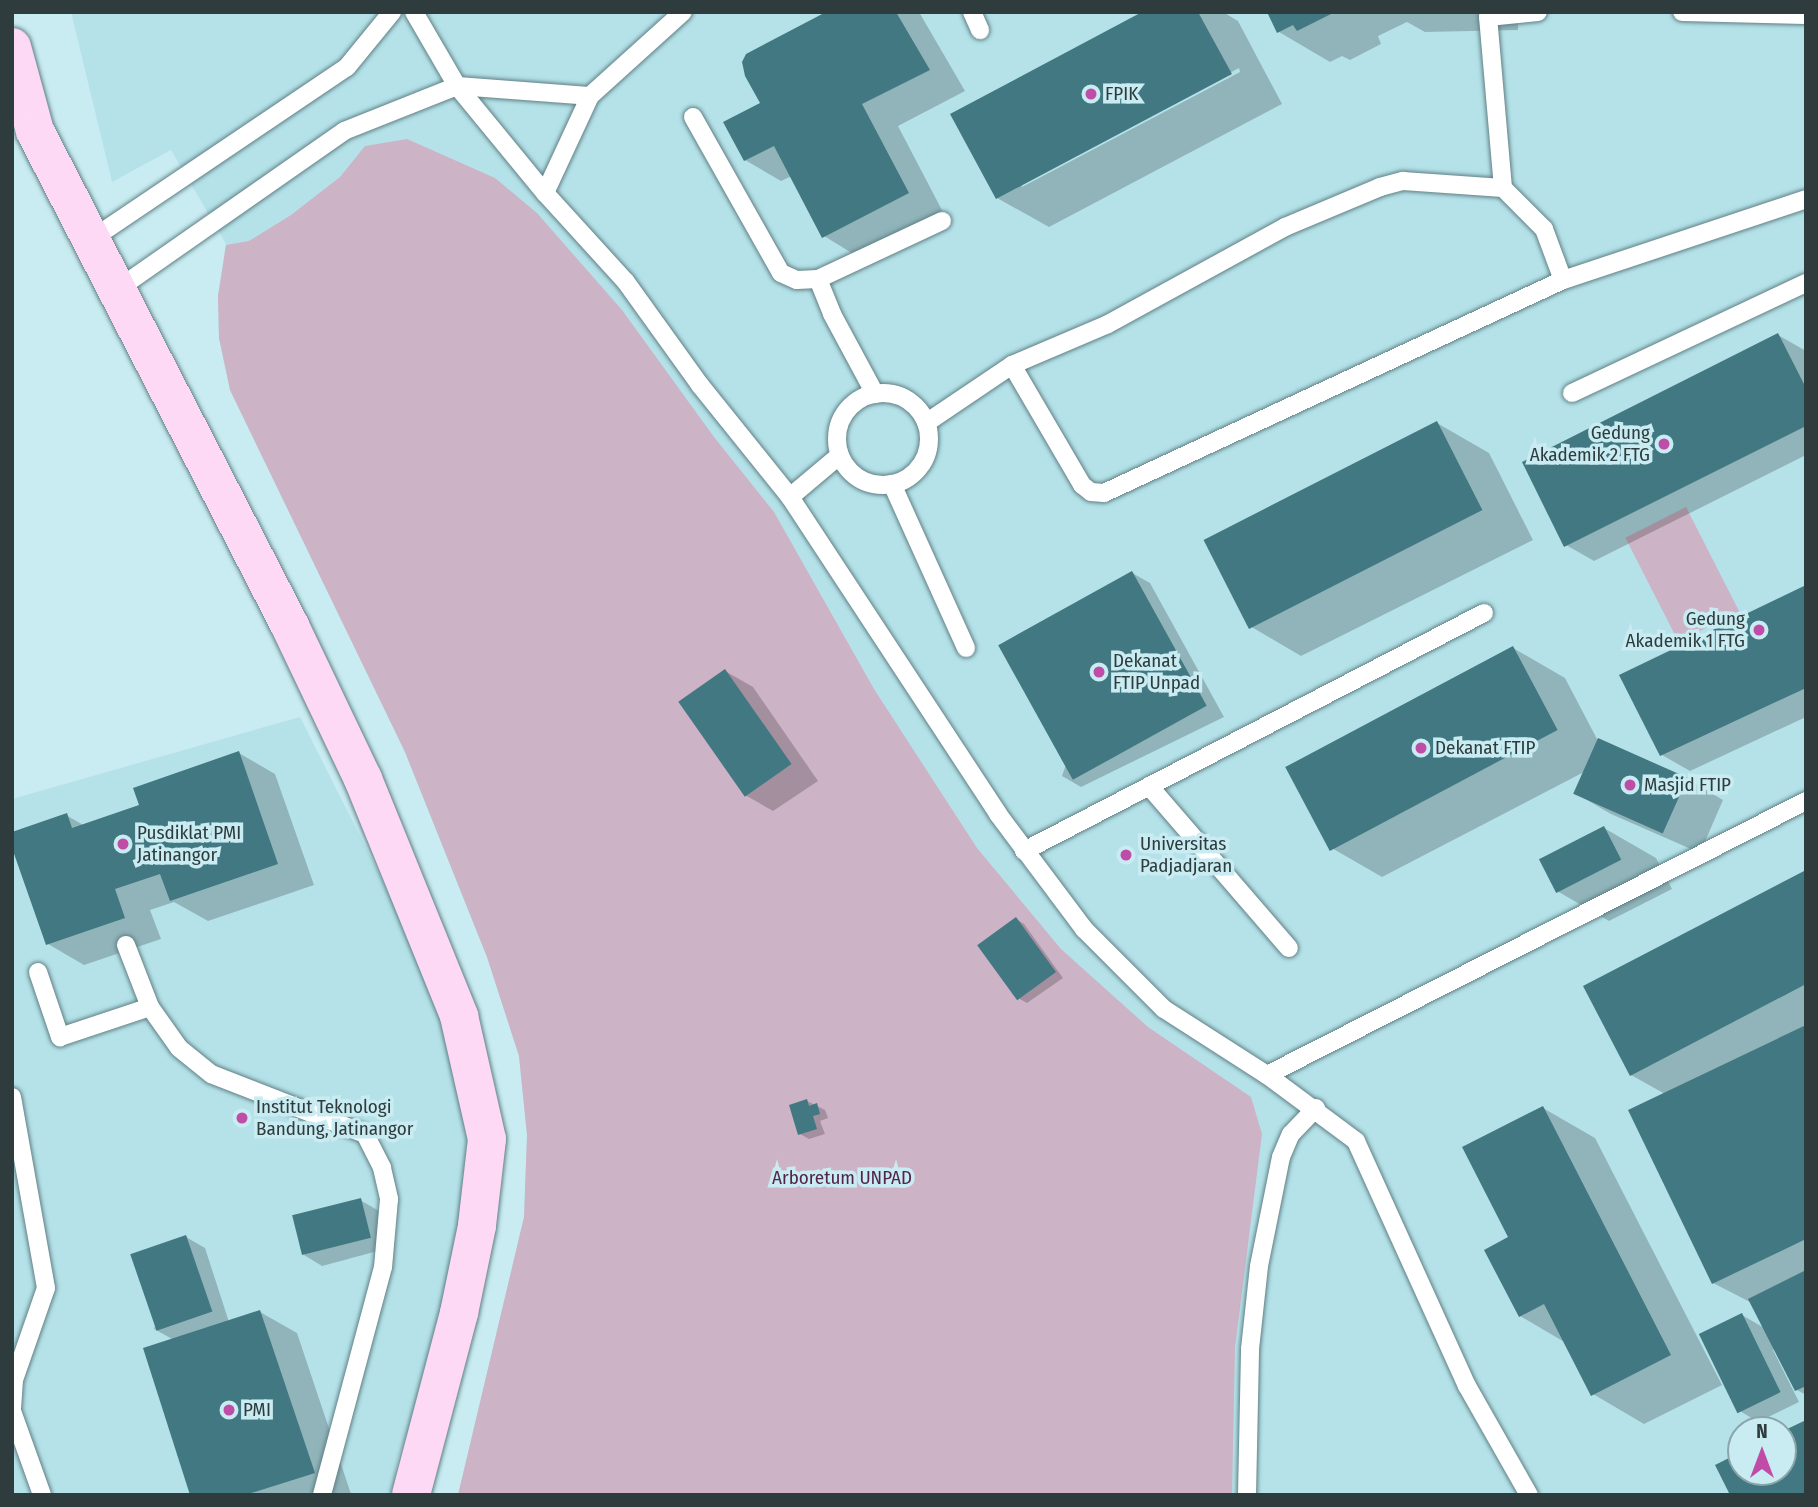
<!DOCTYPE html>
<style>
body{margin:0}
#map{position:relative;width:1818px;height:1507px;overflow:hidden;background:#c9ecf2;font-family:"Fira Sans Condensed",sans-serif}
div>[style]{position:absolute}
.built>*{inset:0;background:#b5e2e9}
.green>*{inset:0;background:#cdb3c6;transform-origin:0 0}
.shadow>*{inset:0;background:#0003}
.building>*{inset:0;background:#417881;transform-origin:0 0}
.roads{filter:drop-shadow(0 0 2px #608085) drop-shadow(0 0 2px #608085)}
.service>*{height:18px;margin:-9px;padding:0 9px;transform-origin:9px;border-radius:9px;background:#fff}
.service>.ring{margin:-9px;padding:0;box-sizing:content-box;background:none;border:18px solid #fff;border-radius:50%}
.secondary>*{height:38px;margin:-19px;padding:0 19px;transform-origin:19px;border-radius:19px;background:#fdd9f5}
.dots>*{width:19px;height:19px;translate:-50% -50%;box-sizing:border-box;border:4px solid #c9ecf2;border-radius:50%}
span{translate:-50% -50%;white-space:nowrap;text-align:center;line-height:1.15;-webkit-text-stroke:7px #c9ecf2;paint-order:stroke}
.poi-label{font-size:19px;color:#2e3c3e}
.left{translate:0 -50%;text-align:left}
.right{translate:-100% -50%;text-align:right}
.park-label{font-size:19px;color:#532349}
.frame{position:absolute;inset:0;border:14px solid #2e3c3e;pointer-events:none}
.north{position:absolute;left:1727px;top:1416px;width:70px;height:70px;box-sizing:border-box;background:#c9ecf2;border:2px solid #8ba6aa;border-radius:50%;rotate:0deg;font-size:19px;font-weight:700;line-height:28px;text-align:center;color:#2e3c3e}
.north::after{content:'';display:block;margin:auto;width:24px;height:32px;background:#bf4ca7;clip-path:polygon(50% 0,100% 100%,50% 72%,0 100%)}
</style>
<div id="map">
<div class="built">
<div style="clip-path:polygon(evenodd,71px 12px,1806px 12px,1806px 1495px,458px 1495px,524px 1217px,527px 1135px,519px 1056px,487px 957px,405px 752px,230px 390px,219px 338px,218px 296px,226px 244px,171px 150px,112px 182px,71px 12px,1741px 1430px,1783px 1430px,1783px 1472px,1741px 1472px,1741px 1430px)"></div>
<div style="clip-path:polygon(300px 717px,401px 917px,439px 1010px,481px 1148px,434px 1361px,397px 1461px,392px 1495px,12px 1495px,12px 799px)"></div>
</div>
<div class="green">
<div style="clip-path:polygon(407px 139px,495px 178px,537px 213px,622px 310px,714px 437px,774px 512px,874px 689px,977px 848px,1061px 949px,1148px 1027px,1251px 1097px,1262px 1134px,1235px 1347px,1232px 1495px,458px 1495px,524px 1217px,527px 1135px,519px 1056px,487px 957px,405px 752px,230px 390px,219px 338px,218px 296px,226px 245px,249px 241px,291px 215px,340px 177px,365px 146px)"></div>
<div style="left:1686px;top:507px;width:117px;height:68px;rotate:63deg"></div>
</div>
<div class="shadow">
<div style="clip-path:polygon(831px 12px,919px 12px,965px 91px,898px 126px,944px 214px,860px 258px,824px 236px,792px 176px,781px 181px,745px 160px,762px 104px)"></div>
<div style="clip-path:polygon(evenodd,1146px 12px,1223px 12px,1238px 21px,1282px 104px,1049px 227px,997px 198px,1146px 12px,1239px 68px,1240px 72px,1022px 187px,1022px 183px,1239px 68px)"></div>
<div style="clip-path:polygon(1269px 12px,1518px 12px,1518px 30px,1425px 32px,1407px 22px,1378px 36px,1381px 44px,1350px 60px,1342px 56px,1330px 62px,1279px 32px)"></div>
<div style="clip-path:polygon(1778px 335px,1806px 351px,1806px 455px,1594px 561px,1566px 545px)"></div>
<div style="clip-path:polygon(1437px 423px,1489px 453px,1533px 540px,1301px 656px,1250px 626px)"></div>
<div style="clip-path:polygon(1132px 573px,1150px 583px,1224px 717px,1081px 787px,1062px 776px)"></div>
<div style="clip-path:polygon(1806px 586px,1806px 717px,1690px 771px,1662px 755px)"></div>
<div style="clip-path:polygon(1513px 648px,1565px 678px,1597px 739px,1687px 779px,1723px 800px,1700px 853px,1611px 814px,1575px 793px,1584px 772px,1382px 877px,1330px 847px)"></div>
<div style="clip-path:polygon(725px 671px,753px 687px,818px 781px,773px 811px,745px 795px)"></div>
<div style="clip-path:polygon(239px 753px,275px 774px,314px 885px,208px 921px,174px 902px,150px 910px,161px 939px,84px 965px,48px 944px,66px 815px,85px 826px,141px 806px)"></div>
<div style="clip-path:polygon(1604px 828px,1656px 858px,1672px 889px,1609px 921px,1557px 891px)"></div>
<div style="clip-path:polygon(1806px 872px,1806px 1395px,1797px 1390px,1776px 1348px,1773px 1350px,1799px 1402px,1758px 1422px,1740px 1411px,1742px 1315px,1766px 1329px,1752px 1303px,1713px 1283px,1665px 1094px,1631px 1075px)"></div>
<div style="clip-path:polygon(1016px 919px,1024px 924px,1063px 978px,1027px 1003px,1018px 998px)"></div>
<div style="clip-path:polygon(807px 1101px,825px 1110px,828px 1118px,820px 1121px,825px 1134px,809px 1139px,800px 1134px)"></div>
<div style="clip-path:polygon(1543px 1108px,1595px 1138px,1722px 1385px,1644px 1424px,1593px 1394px,1566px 1343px,1520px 1316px)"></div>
<div style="clip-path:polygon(360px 1200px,379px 1211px,389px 1248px,322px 1266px,304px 1255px)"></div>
<div style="clip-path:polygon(186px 1237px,205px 1248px,229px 1322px,260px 1312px,297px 1333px,351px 1494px,192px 1495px,174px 1340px,154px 1329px)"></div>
</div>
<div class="building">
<div style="clip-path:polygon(826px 12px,896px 12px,930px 70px,862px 104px,909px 193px,822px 238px,774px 146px,744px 161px,723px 122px,760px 103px,745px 76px,742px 62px,746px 54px)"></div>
<div style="clip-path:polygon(1142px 12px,1198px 12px,1232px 74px,996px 199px,950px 114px)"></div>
<div style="clip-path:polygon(1267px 12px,1330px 12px,1331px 14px,1297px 31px,1293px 25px,1277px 33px)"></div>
<div style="clip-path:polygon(1778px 333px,1806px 388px,1806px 426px,1564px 547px,1522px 462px)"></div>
<div style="left:1437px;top:421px;width:100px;height:262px;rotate:63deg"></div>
<div style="left:1132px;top:571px;width:154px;height:153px;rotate:61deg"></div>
<div style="clip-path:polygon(1806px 585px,1806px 688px,1660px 756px,1619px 675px)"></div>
<div style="left:1513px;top:646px;width:95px;height:258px;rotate:62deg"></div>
<div style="left:725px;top:669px;width:116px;height:57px;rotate:55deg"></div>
<div style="left:1598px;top:738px;width:98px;height:61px;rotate:24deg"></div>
<div style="clip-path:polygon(239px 751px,278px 864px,170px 901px,160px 874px,115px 889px,125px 918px,46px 945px,12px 848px,12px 832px,67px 813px,72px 828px,139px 805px,133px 788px)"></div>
<div style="left:1604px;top:826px;width:38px;height:73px;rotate:63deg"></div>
<div style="clip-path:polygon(1806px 870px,1806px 984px,1630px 1076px,1583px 986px)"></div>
<div style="left:1016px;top:917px;width:68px;height:48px;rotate:54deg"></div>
<div style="clip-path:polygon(1806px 1025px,1806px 1239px,1712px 1284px,1628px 1110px)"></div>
<div style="clip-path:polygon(807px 1099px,809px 1106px,817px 1103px,820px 1114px,813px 1116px,817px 1129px,798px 1135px,789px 1105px)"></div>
<div style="clip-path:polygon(1543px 1106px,1671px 1355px,1591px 1396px,1544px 1304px,1519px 1317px,1484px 1250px,1508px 1237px,1462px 1147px)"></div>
<div style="left:361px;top:1198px;width:41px;height:71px;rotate:76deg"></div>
<div style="left:186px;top:1235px;width:81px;height:59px;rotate:71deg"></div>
<div style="clip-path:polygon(1806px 1270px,1806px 1386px,1795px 1391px,1748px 1299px)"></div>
<div style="clip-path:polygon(260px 1310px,315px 1473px,245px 1495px,190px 1495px,143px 1348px)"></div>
<div style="left:1742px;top:1313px;width:88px;height:48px;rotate:64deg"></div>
<div style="clip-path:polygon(1806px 1420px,1806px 1495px,1730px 1495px,1715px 1465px,1741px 1452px,1741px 1472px,1783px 1472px,1783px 1431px)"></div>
</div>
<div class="roads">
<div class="service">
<div style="left:414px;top:12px;width:86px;rotate:59.8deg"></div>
<div style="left:457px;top:86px;width:139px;rotate:50.6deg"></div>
<div style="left:545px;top:193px;width:120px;rotate:47.7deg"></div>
<div style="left:626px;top:282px;width:127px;rotate:54.3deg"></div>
<div style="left:700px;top:385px;width:144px;rotate:51.2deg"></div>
<div style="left:790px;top:497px;width:379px;rotate:56.7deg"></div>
<div style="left:998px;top:814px;width:144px;rotate:53.2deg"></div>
<div style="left:1084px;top:929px;width:113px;rotate:45deg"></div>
<div style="left:1164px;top:1009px;width:122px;rotate:32.7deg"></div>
<div style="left:972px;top:12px;width:20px;rotate:66deg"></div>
<div style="left:1682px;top:12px;width:124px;rotate:1.4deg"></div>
<div style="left:693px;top:117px;width:179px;rotate:60.6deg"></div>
<div style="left:781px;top:273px;width:17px;rotate:24deg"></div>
<div style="left:797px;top:280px;width:21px;rotate:-3deg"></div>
<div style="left:818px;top:279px;width:38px;rotate:68deg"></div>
<div style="left:832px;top:314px;width:91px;rotate:61.7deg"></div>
<div style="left:1503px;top:188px;width:172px;rotate:-95deg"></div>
<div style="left:1488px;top:17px;width:50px;rotate:-5.7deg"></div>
<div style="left:545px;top:193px;width:107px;rotate:-65.1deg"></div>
<div style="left:590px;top:96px;width:125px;rotate:-42.1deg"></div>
<div style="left:89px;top:241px;width:311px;rotate:-34deg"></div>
<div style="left:347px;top:67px;width:71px;rotate:-50.7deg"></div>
<div style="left:818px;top:279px;width:137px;rotate:-25.1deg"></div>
<div style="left:115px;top:291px;width:279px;rotate:-34.9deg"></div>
<div style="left:344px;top:131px;width:122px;rotate:-21.7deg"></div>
<div style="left:457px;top:86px;width:133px;rotate:4.3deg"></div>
<div style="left:1012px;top:365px;width:104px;rotate:-23.1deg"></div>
<div style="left:1108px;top:324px;width:202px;rotate:-28.7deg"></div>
<div style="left:1285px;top:227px;width:103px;rotate:-22.8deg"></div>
<div style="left:1380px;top:187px;width:24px;rotate:-15deg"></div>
<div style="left:1403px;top:181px;width:100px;rotate:4deg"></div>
<div style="left:1503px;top:188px;width:58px;rotate:45deg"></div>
<div style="left:1544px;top:229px;width:54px;rotate:69.6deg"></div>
<div style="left:1572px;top:393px;width:259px;rotate:-25.2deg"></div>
<div class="ring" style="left:837px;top:393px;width:74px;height:74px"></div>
<div style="left:926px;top:423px;width:104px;rotate:-34deg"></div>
<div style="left:1012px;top:365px;width:139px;rotate:59.7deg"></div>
<div style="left:1082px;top:485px;width:11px;rotate:38deg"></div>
<div style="left:1091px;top:492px;width:13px;rotate:4deg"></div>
<div style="left:1104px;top:493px;width:506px;rotate:-24.89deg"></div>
<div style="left:1563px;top:280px;width:256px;rotate:-18.4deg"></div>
<div style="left:892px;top:484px;width:180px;rotate:65.7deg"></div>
<div style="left:790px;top:497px;width:65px;rotate:-40deg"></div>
<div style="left:1149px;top:786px;width:214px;rotate:49.2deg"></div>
<div style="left:1024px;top:851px;width:518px;rotate:-27.36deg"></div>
<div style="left:126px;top:945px;width:66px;rotate:68.8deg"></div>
<div style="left:150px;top:1007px;width:50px;rotate:54.7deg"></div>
<div style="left:179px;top:1048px;width:41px;rotate:39.1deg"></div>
<div style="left:211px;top:1074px;width:165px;rotate:21.3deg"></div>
<div style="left:365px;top:1134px;width:38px;rotate:63deg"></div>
<div style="left:382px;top:1168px;width:32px;rotate:77deg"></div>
<div style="left:389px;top:1199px;width:68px;rotate:95deg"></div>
<div style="left:383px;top:1267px;width:236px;rotate:105deg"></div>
<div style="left:38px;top:972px;width:69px;rotate:71.3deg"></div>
<div style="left:60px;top:1037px;width:95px;rotate:-18.4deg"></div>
<div style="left:12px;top:1097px;width:194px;rotate:79.9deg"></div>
<div style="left:46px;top:1288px;width:97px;rotate:109.2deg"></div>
<div style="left:14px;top:1380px;width:31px;rotate:94deg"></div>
<div style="left:12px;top:1411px;width:89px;rotate:70.3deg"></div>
<div style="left:1247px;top:1495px;width:146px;rotate:-88.8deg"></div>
<div style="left:1250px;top:1349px;width:83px;rotate:-83.8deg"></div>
<div style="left:1259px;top:1266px;width:111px;rotate:-78.6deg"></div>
<div style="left:1281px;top:1157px;width:25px;rotate:-67deg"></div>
<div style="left:1291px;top:1134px;width:36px;rotate:-46deg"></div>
<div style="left:1529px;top:1495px;width:125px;rotate:-119.6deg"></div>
<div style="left:1467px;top:1386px;width:269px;rotate:-114.4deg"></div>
<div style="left:1356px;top:1141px;width:111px;rotate:-143.4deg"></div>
<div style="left:1267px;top:1075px;width:605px;rotate:-26.95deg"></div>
</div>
<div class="secondary">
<div style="left:12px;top:47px;width:87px;rotate:74.7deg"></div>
<div style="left:35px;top:131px;width:557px;rotate:62.74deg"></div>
<div style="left:290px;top:626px;width:170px;rotate:64.5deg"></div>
<div style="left:363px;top:779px;width:256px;rotate:67.9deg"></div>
<div style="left:459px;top:1016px;width:126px;rotate:77.2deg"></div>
<div style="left:487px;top:1139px;width:88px;rotate:96.6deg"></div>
<div style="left:477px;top:1226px;width:89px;rotate:101.7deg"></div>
<div style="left:459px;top:1313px;width:188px;rotate:104.8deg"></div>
</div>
</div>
<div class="dots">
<div style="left:1091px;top:94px;background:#bf4ca7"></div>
<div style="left:1664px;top:444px;background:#bf4ca7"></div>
<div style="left:1759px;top:630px;background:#bf4ca7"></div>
<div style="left:1099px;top:672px;background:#bf4ca7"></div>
<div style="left:1421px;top:748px;background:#bf4ca7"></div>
<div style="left:1630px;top:785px;background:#bf4ca7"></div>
<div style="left:123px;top:844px;background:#bf4ca7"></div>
<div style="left:1126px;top:855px;background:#bf4ca7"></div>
<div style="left:242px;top:1118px;background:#bf4ca7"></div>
<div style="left:229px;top:1410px;background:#bf4ca7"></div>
</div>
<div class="poi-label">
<span class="left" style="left:1105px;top:94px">FPIK</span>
<span class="right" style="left:1650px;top:444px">Gedung<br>Akademik 2 FTG</span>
<span class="right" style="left:1745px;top:630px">Gedung<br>Akademik 1 FTG</span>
<span class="left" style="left:1113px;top:672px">Dekanat<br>FTIP Unpad</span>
<span class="left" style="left:1435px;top:748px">Dekanat FTIP</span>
<span class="left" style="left:1644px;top:785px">Masjid FTIP</span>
<span class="left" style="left:137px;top:844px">Pusdiklat PMI<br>Jatinangor</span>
<span class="left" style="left:1140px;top:855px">Universitas<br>Padjadjaran</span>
<span class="left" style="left:256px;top:1118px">Institut Teknologi<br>Bandung, Jatinangor</span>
<span class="left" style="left:243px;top:1410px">PMI</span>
</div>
<div class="park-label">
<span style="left:842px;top:1178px">Arboretum UNPAD</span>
</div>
<div class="frame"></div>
<div class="north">N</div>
</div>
